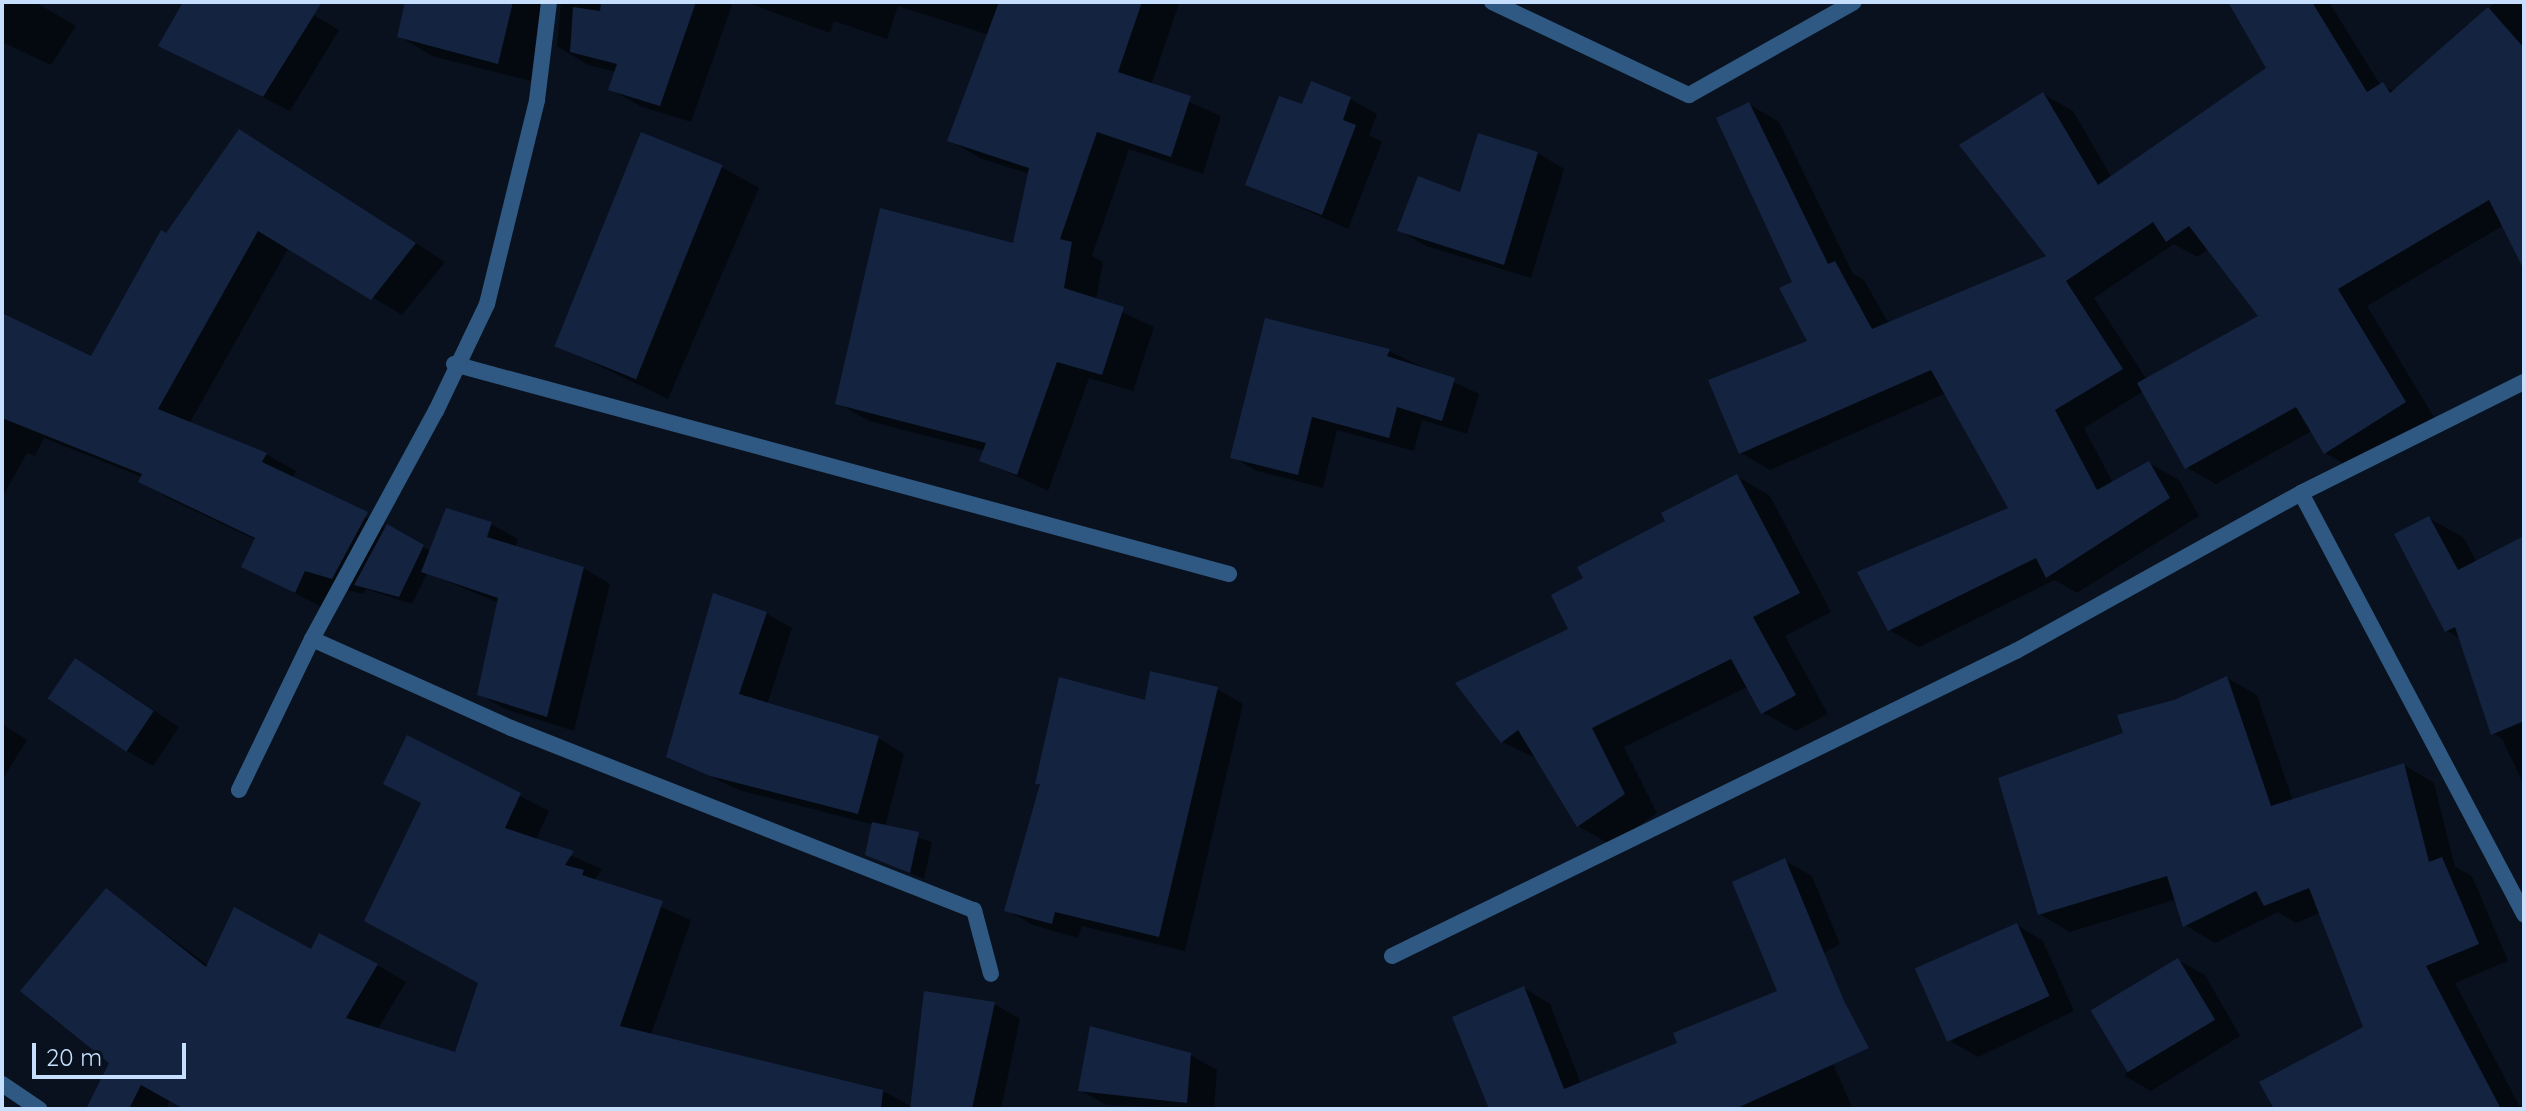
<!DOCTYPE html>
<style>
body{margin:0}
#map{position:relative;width:2526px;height:1111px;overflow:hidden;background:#09111e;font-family:Quicksand,sans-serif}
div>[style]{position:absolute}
.shadow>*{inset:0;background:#0007}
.building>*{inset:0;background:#142340;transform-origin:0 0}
.street>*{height:16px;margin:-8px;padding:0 8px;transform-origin:8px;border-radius:8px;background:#2f5982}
span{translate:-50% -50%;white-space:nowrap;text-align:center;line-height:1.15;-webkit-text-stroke:8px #09111e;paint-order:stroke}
.frame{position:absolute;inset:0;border:4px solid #c6dfff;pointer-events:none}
.scale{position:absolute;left:32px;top:1043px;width:154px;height:36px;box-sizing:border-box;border:4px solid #c6dfff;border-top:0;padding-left:10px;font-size:24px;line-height:28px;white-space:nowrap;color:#c6dfff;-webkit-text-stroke:6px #09111e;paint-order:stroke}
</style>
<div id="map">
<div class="shadow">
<div style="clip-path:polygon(2px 2px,35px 2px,76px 26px,51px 65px,2px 42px)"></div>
<div style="clip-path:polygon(186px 2px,292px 2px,339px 30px,290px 111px,161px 46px)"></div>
<div style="clip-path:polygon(408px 2px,541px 2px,531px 81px,432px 56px,399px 36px)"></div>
<div style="clip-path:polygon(561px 2px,733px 2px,691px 122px,642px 107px,610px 89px,616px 72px,588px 65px,557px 46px)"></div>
<div style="clip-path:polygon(745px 2px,1179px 4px,1151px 85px,1221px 116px,1203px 174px,1129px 149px,1092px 256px,1103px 262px,1096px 300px,1154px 327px,1133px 391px,1089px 378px,1048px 491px,982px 460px,985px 451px,869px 421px,837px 403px,1014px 245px,1030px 174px,980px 158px,949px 140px,989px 35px,898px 6px,887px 39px,834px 21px,830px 33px)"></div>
<div style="clip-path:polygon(evenodd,2229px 2px,2329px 2px,2381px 86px,2395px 91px,2496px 2px,2524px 2px,2524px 266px,2504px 225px,2367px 306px,2435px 419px,2355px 470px,2325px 453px,2312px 431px,2216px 484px,2186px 467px,2144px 391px,2084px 428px,2113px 483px,2149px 463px,2179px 480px,2199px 516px,2077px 593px,2055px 580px,1919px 647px,1889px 630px,2010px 509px,1946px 393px,1770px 470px,1741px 453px,1810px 342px,1749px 104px,1779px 122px,1853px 274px,1864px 280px,1889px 324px,2049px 257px,2043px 94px,2073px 111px,2112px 178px,2269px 69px,2229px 2px,2174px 244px,2197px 257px,2209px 249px,2261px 316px,2147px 380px,2094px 298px,2174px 244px)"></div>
<div style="clip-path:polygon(1350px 99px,1377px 114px,1369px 135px,1382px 142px,1348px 229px,1248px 184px,1303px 107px)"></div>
<div style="clip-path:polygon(1479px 135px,1538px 153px,1564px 169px,1531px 278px,1426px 246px,1400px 231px,1461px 195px)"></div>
<div style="clip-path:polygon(269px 148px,445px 262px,402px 315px,289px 247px,189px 424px,266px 454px,296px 471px,292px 479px,431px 551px,447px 510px,491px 524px,518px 539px,515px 548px,583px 568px,610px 584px,574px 731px,505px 709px,479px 694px,499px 603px,427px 573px,412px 604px,366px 589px,363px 594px,335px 587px,325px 609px,244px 566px,256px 540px,170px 499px,140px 482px,142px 477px,44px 438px,35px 456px,27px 453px,2px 498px,2px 315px,92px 358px,167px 235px)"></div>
<div style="clip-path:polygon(722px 167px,759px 188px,668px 399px,556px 345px)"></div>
<div style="clip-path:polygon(1389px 351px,1479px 394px,1467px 434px,1422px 420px,1414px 451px,1337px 430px,1323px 488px,1257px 471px,1233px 457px)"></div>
<div style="clip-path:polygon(1737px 476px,1770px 496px,1831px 612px,1785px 636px,1828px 714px,1796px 731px,1762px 712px,1747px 687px,1624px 747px,1657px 813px,1611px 845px,1578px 826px,1538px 759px,1502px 742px,1571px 630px,1586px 579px)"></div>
<div style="clip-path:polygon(2429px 518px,2464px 538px,2477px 563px,2524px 538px,2524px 785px,2502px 739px,2493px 733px,2461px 639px,2447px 631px)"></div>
<div style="clip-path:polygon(766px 613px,792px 628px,767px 705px,878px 738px,904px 754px,885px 827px,932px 842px,924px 879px,867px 854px,874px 825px,739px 790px,668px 756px)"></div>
<div style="clip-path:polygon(102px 676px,179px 727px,153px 766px,127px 751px)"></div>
<div style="clip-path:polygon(2227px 678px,2257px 695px,2293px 801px,2404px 765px,2434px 783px,2455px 867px,2472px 876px,2508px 961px,2455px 983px,2521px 1109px,2277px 1109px,2365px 1028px,2320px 913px,2296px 923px,2278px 912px,2215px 943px,2185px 925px,2177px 899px,2070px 932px,2039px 914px,2125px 734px,2175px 702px)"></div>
<div style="clip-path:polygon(1217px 689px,1243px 704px,1185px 951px,1082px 926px,1078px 938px,1033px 925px,1006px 910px,1042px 786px,1037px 783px,1146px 702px)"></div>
<div style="clip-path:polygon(2px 724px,27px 740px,2px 780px)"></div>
<div style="clip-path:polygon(408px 738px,549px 811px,536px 840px,602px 869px,595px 879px,691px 920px,651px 1035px,887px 1093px,912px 1107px,994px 1004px,1020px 1019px,1001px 1109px,187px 1109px,170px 1100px,166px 1109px,96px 1109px,111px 1062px,106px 890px,209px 966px,312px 952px,377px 965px,406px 982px,377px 1030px,456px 1055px,481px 983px,422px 804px,386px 784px)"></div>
<div style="clip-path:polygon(1785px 861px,1812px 876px,1840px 944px,1791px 971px)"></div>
<div style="clip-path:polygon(2017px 925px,2043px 941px,2074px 1011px,1978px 1057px,1952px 1042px)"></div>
<div style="clip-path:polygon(2178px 960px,2205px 975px,2240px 1036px,2151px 1091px,2125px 1076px)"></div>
<div style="clip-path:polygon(1524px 988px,1550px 1004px,1581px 1084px,1680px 1044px,1809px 1010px,1853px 1109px,1491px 1109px)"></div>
<div style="clip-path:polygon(1190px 1055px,1217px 1070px,1214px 1109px,1106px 1105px,1080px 1090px)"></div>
</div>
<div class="building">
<div style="clip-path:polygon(183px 2px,322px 2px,263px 97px,158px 46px)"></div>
<div style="clip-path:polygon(405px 2px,513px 2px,498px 64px,397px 37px)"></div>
<div style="clip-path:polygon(601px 2px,696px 2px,660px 106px,608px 90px,617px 64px,570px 52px,573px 7px,600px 11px)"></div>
<div style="clip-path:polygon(999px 2px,1142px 2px,1118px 72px,1191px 96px,1171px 157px,1097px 132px,1060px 239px,1072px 242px,1064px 288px,1124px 307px,1102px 375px,1057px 362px,1017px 475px,979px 461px,986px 443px,835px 404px,880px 208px,1013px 243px,1029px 168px,947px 141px)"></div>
<div style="clip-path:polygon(2228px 2px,2312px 2px,2367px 92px,2383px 82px,2390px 93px,2488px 7px,2524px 48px,2524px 270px,2489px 200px,2338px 289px,2406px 402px,2324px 454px,2296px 407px,2185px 469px,2137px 383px,2258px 316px,2189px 226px,2166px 242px,2153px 222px,2066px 281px,2123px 369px,2055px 410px,2097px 490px,2149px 461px,2170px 498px,2046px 578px,2036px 558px,1888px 631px,1857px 572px,2008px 508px,1931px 370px,1739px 454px,1708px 380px,1807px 341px,1779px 288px,1792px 282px,1716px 118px,1749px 102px,1828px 264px,1835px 261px,1872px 329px,2046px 256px,1959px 145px,2043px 92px,2098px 185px,2266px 68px)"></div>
<div style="clip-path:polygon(1311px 81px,1351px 97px,1343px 120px,1356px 125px,1322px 215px,1245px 185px,1279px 96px,1302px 104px)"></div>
<div style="clip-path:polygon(239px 129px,416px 243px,371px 300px,258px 231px,158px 409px,267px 453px,262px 462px,368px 512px,332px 579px,305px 571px,295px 593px,241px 567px,255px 538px,138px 482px,142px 474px,2px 418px,2px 313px,91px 356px,161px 230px,166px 233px)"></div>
<div style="left:641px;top:132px;width:88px;height:231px;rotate:22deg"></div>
<div style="clip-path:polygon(1478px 133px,1538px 152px,1504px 265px,1397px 231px,1418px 176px,1460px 192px)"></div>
<div style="clip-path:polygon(1265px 318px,1390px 349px,1387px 356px,1455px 378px,1442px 421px,1397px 407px,1389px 438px,1312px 417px,1298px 475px,1230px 458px)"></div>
<div style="clip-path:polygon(1737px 474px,1800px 593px,1753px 617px,1796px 695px,1761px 714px,1731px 659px,1592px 728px,1625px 794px,1577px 827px,1518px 730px,1501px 743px,1455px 683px,1568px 629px,1551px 595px,1583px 578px,1577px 567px,1665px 521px,1661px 513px)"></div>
<div style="clip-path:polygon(446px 508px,492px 522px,487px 537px,584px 567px,547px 717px,477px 695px,498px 598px,421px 572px)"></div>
<div style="clip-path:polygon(2429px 516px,2458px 570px,2524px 536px,2524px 721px,2491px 735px,2455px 627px,2445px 632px,2394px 534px)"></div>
<div style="clip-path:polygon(387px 524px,424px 545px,399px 597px,354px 585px)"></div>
<div style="clip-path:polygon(713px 593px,767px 612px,739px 694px,879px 736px,858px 814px,710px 776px,666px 757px)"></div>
<div style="left:75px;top:658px;width:95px;height:49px;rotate:34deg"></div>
<div style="clip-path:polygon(1150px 671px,1218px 687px,1159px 937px,1055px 912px,1052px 924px,1004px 911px,1040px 784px,1035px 784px,1059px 677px,1145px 700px)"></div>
<div style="clip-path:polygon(2227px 676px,2271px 806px,2404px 763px,2429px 862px,2442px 857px,2479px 944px,2426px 966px,2501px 1109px,2274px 1109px,2259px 1082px,2363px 1027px,2309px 888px,2264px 906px,2256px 891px,2183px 927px,2167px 876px,2038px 915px,1998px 778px,2123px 733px,2117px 715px,2174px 700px)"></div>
<div style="clip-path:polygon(407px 735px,521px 793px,505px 828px,574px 851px,565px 865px,584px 870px,582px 875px,663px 901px,620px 1026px,883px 1090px,881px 1109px,184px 1109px,141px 1085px,129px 1109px,86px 1109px,109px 1063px,20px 991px,106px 888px,206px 967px,234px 907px,311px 949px,319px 933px,378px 964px,346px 1018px,455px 1052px,478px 983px,364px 921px,421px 803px,383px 784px)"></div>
<div style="clip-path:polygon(872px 822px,919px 832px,910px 873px,865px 855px)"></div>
<div style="clip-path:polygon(1785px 858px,1844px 1001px,1869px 1048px,1735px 1109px,1489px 1109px,1452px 1017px,1524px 986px,1564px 1089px,1677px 1043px,1673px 1033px,1777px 991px,1732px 882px)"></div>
<div style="left:2017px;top:923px;width:80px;height:112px;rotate:66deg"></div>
<div style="left:2178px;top:958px;width:72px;height:102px;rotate:59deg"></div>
<div style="clip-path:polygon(924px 991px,995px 1002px,972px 1109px,910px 1109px)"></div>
<div style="clip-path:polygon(1090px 1026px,1191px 1053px,1187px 1103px,1078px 1091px)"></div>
</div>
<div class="street">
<div style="left:1492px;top:2px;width:218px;rotate:25.3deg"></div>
<div style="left:1689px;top:95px;width:189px;rotate:-29.4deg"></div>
<div style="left:454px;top:364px;width:803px;rotate:15.16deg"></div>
<div style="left:2301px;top:493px;width:477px;rotate:62.1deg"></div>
<div style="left:312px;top:639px;width:218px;rotate:24.1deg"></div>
<div style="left:511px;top:728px;width:497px;rotate:21.5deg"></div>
<div style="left:974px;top:910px;width:66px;rotate:75.1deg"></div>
<div style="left:239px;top:790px;width:168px;rotate:-64.2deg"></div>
<div style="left:312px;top:639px;width:260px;rotate:-61.5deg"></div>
<div style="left:436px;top:411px;width:119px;rotate:-64.5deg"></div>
<div style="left:487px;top:304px;width:210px;rotate:-76.2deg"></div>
<div style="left:537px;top:100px;width:99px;rotate:-83deg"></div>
<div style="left:1392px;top:956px;width:695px;rotate:-26.05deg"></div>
<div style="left:2016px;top:651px;width:326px;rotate:-29deg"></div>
<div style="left:2301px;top:493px;width:249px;rotate:-26.5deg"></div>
<div style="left:2px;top:1084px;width:45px;rotate:34deg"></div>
</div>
<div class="frame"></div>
<div class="scale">20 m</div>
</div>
